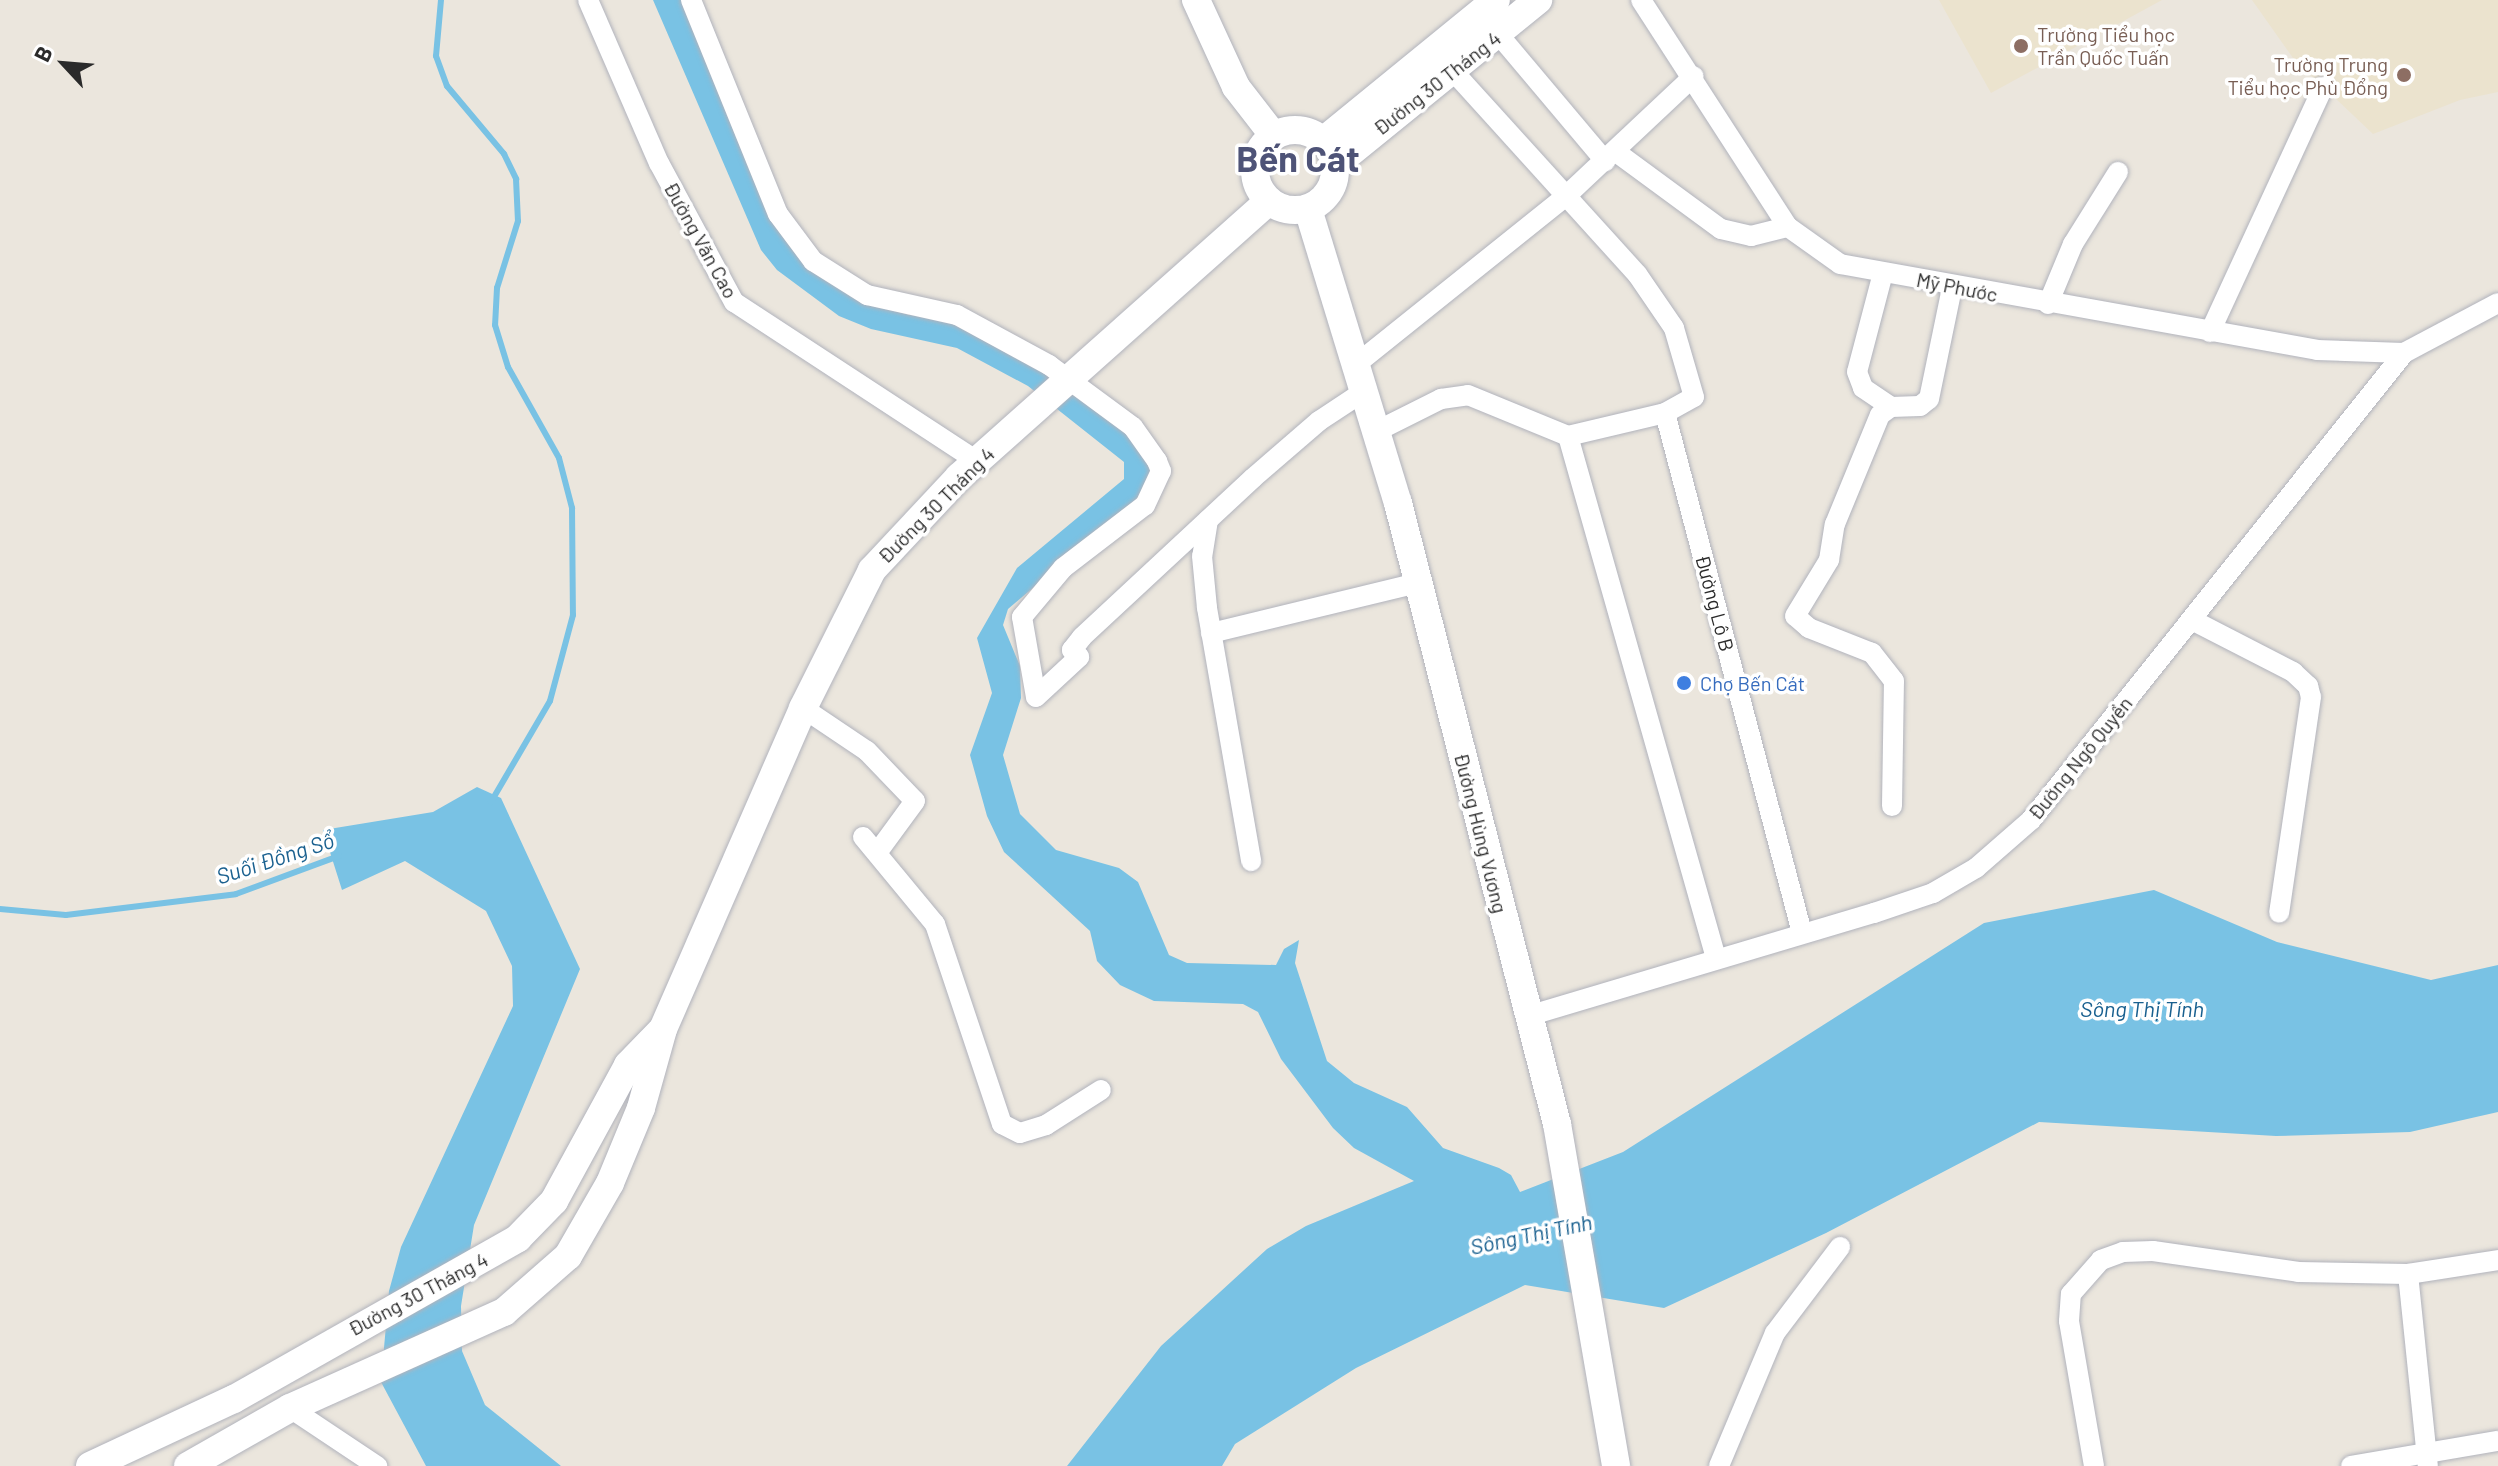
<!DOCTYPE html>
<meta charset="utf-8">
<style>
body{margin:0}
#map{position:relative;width:2498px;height:1466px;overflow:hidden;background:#ebe6dd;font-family:Barlow,sans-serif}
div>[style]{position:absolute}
.education>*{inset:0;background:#ebe3ce}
.water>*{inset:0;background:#79c2e4}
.stream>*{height:6px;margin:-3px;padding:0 3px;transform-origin:3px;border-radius:3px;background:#79c2e4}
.roads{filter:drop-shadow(0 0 2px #b1b3bc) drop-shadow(0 0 2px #b1b3bc)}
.street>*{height:20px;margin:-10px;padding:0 10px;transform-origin:10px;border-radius:10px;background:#fff}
.secondary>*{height:28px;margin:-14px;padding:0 14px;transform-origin:14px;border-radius:14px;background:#fff}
.secondary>.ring{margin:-14px;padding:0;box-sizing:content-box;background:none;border:28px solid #fff;border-radius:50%}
.dots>*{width:22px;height:22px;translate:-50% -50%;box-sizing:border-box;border:4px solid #fff;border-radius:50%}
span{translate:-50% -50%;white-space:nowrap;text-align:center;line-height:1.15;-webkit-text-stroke:7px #fff;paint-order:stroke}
.education-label{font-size:20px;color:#785e54}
.left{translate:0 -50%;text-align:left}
.right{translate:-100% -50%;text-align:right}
.street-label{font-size:20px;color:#2a2a2a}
.shop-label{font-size:20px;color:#366cbe}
.water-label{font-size:22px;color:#19608f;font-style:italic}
.town-label{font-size:36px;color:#4e5377;font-weight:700}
.north{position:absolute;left:24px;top:24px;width:80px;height:80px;-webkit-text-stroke:6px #fff;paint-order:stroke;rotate:296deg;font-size:22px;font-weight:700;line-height:32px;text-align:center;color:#2a2a2a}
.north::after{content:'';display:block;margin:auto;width:28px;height:36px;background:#2a2a2a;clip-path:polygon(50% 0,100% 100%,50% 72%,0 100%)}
</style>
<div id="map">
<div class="education">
<div style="clip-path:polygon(1939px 0,2162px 0,1991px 93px)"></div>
<div style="clip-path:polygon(2252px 0,2498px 0,2498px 92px,2460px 100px,2373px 134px,2293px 58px)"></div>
</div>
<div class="water">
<div style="clip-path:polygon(653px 0,684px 0,777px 220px,879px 306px,909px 315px,942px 317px,1036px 363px,1135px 439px,1151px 470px,1147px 486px,1135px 501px,1008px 609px,1003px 625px,1020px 666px,1021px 698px,1003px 755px,1020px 814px,1056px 850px,1119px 868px,1138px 882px,1169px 955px,1187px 963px,1276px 965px,1284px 949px,1299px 940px,1295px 963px,1327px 1061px,1354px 1083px,1407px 1107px,1443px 1148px,1499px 1168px,1511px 1175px,1520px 1192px,1623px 1152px,1984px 923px,2154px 890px,2277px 942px,2431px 980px,2498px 965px,2498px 1112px,2410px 1132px,2276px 1136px,2039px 1122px,1826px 1233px,1664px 1308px,1525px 1285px,1356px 1368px,1235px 1444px,1222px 1466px,1067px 1466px,1161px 1346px,1267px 1249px,1306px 1226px,1414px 1181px,1354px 1148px,1333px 1128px,1281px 1059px,1258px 1012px,1243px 1004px,1154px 1001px,1120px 985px,1097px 961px,1090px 931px,1004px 852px,987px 816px,970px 755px,992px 693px,977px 638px,1017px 568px,1124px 479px,1124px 462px,1028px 386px,957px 348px,871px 329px,839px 316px,777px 270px,761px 250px)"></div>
<div style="clip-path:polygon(477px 787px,501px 798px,580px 969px,474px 1225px,461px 1306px,462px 1351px,485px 1405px,561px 1466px,426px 1466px,381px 1382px,389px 1291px,401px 1247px,513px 1006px,512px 966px,486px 911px,405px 861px,342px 890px,323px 830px,433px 812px)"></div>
</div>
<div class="stream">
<div style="left:441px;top:0;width:56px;rotate:95.1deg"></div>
<div style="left:436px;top:56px;width:32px;rotate:70deg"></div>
<div style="left:447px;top:86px;width:89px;rotate:50deg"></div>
<div style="left:504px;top:154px;width:28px;rotate:64deg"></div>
<div style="left:516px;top:179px;width:42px;rotate:87.3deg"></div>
<div style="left:518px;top:221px;width:70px;rotate:107.4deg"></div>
<div style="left:497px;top:288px;width:37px;rotate:93deg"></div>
<div style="left:495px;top:325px;width:44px;rotate:72.8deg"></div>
<div style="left:508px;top:367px;width:104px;rotate:60.7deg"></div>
<div style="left:559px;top:458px;width:52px;rotate:75.4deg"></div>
<div style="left:572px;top:508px;width:107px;rotate:89.5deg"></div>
<div style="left:573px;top:615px;width:89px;rotate:105deg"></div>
<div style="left:550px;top:701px;width:117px;rotate:120.3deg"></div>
<div style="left:0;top:909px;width:66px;rotate:5.2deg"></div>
<div style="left:66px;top:915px;width:171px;rotate:-7deg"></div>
<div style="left:236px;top:894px;width:110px;rotate:-20.3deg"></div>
</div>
<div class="roads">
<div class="street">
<div style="left:588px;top:0;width:178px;rotate:66.5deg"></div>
<div style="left:659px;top:163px;width:158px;rotate:61.7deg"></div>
<div style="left:734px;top:302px;width:290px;rotate:33.2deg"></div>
<div style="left:691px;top:0;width:231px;rotate:67.9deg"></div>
<div style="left:778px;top:214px;width:59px;rotate:53.3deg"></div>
<div style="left:813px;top:261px;width:64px;rotate:32.2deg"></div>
<div style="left:867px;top:295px;width:92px;rotate:12.5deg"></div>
<div style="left:957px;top:315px;width:105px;rotate:28.5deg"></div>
<div style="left:1049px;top:365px;width:104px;rotate:36.4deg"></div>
<div style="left:1133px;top:427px;width:42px;rotate:54.8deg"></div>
<div style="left:1157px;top:461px;width:11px;rotate:68deg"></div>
<div style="left:1161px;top:471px;width:38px;rotate:115deg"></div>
<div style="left:1145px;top:505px;width:103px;rotate:142.5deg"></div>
<div style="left:1063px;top:568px;width:64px;rotate:129.9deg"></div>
<div style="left:1022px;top:617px;width:81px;rotate:80.1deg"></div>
<div style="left:1036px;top:697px;width:59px;rotate:-42.9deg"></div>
<div style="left:1079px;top:657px;width:10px;rotate:-135deg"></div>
<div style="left:1072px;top:650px;width:16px;rotate:-52deg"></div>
<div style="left:1082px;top:637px;width:233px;rotate:-42.9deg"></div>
<div style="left:1253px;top:478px;width:87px;rotate:-40.8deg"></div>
<div style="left:1319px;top:421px;width:56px;rotate:-33.4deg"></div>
<div style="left:1641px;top:0;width:270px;rotate:57.1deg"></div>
<div style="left:1788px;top:227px;width:64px;rotate:35.4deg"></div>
<div style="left:1840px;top:264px;width:485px;rotate:10.2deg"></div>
<div style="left:2317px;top:350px;width:87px;rotate:2deg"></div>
<div style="left:1499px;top:35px;width:165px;rotate:49.9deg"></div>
<div style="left:1616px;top:152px;width:130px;rotate:36.3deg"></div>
<div style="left:1721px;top:229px;width:31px;rotate:13deg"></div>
<div style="left:1751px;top:236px;width:38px;rotate:-14deg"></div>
<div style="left:1883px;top:273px;width:102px;rotate:104.7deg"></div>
<div style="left:1857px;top:372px;width:17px;rotate:69deg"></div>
<div style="left:1863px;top:388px;width:34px;rotate:34deg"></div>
<div style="left:2048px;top:304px;width:65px;rotate:-67.4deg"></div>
<div style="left:2073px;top:244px;width:85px;rotate:-58deg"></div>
<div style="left:2210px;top:332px;width:270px;rotate:-65.2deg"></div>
<div style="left:1359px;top:362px;width:265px;rotate:-38.7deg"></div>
<div style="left:1566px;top:196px;width:175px;rotate:-43.2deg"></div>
<div style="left:1665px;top:413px;width:538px;rotate:75.24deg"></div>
<div style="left:1377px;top:431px;width:72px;rotate:-26.6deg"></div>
<div style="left:1441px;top:399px;width:27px;rotate:-8deg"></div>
<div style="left:1468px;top:395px;width:108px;rotate:22.3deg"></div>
<div style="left:1568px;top:436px;width:100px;rotate:-13.3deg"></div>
<div style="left:1665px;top:413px;width:33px;rotate:-29deg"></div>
<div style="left:1694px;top:397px;width:72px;rotate:-106.2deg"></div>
<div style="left:1674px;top:328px;width:65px;rotate:-124.4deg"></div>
<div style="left:1637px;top:274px;width:273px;rotate:-132.2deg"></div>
<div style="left:1568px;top:436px;width:543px;rotate:74.17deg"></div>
<div style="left:1208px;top:520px;width:36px;rotate:99deg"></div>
<div style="left:1202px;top:556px;width:52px;rotate:84.5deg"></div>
<div style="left:1207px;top:608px;width:257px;rotate:80.1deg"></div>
<div style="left:2192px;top:620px;width:114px;rotate:27.2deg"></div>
<div style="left:2293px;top:672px;width:21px;rotate:43deg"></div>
<div style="left:2308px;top:686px;width:11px;rotate:75deg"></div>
<div style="left:2311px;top:697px;width:218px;rotate:98.4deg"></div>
<div style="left:1211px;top:633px;width:213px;rotate:-13.6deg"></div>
<div style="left:803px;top:708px;width:77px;rotate:33.9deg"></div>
<div style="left:867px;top:751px;width:69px;rotate:46.2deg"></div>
<div style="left:915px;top:801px;width:64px;rotate:126.2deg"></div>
<div style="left:1892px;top:806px;width:125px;rotate:-89.1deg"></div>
<div style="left:1894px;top:681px;width:36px;rotate:-128deg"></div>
<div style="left:1872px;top:653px;width:68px;rotate:-158.4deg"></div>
<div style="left:1809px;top:628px;width:18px;rotate:-139deg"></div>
<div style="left:1795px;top:616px;width:66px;rotate:-58.7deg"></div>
<div style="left:1829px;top:560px;width:36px;rotate:-81deg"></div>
<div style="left:1835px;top:524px;width:118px;rotate:-67.6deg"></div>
<div style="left:1880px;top:415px;width:14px;rotate:-36deg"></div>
<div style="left:1891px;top:407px;width:29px;rotate:-2deg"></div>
<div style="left:1920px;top:406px;width:11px;rotate:-38deg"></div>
<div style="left:1929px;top:399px;width:113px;rotate:-78.3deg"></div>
<div style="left:863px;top:837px;width:113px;rotate:50.4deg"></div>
<div style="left:935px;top:924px;width:211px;rotate:71.5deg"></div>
<div style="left:1002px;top:1124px;width:20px;rotate:27deg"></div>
<div style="left:1020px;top:1133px;width:27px;rotate:-17deg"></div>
<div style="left:1046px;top:1125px;width:65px;rotate:-32.5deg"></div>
<div style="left:1528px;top:1016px;width:361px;rotate:-16.6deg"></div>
<div style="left:1874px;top:913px;width:62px;rotate:-18.7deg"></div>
<div style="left:1933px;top:893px;width:50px;rotate:-30.2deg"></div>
<div style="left:1976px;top:868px;width:73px;rotate:-41.1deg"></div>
<div style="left:2031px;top:820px;width:598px;rotate:-51.39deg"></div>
<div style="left:2404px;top:353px;width:106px;rotate:-28deg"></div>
<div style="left:2408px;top:1274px;width:193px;rotate:84.1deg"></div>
<div style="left:290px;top:1408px;width:105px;rotate:33.7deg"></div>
<div style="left:1719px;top:1466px;width:144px;rotate:-67.2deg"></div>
<div style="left:1775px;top:1333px;width:108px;rotate:-52.9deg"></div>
<div style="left:2094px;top:1466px;width:147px;rotate:-99.8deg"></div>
<div style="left:2069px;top:1321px;width:27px;rotate:-86deg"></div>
<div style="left:2071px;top:1294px;width:45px;rotate:-48.6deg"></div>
<div style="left:2101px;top:1260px;width:23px;rotate:-20deg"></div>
<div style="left:2123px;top:1252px;width:30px;rotate:-2deg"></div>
<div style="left:2153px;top:1251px;width:147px;rotate:8.2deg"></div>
<div style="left:2298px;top:1272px;width:110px;rotate:1deg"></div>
<div style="left:2408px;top:1274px;width:91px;rotate:-8.8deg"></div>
<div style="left:2351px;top:1466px;width:149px;rotate:-9.7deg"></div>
</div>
<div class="secondary">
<div style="left:1196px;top:0;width:96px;rotate:65.3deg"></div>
<div style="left:1236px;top:87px;width:62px;rotate:52.2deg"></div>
<div class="ring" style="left:1255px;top:130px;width:52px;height:52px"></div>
<div style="left:1323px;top:141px;width:223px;rotate:-39.2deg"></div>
<div style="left:1335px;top:165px;width:262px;rotate:-39.1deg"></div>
<div style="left:1308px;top:209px;width:307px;rotate:73deg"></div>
<div style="left:1398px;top:503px;width:641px;rotate:75.64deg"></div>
<div style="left:1557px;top:1124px;width:347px;rotate:80.2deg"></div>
<div style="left:90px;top:1466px;width:159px;rotate:-25deg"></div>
<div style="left:234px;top:1399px;width:326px;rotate:-29.5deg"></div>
<div style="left:518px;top:1238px;width:52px;rotate:-45.8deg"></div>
<div style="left:554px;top:1201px;width:155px;rotate:-61.4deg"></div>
<div style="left:628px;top:1065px;width:46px;rotate:-45.9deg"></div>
<div style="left:188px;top:1466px;width:117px;rotate:-29.6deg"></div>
<div style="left:290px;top:1408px;width:235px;rotate:-24.2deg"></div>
<div style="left:504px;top:1312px;width:85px;rotate:-41.2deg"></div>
<div style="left:568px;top:1256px;width:84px;rotate:-60.1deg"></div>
<div style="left:610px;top:1183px;width:81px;rotate:-67.5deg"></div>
<div style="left:641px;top:1108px;width:82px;rotate:-74.4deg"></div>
<div style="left:663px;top:1029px;width:350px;rotate:-66.4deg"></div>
<div style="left:803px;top:708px;width:154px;rotate:-63.4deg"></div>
<div style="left:872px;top:570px;width:127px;rotate:-46.9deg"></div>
<div style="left:959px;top:477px;width:415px;rotate:-41.7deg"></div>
</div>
</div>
<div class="dots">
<div style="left:2021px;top:46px;background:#8d6e63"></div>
<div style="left:2404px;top:75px;background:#8d6e63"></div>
<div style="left:1684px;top:683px;background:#3f7fe0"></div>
</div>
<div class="education-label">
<span class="left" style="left:2037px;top:46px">Trường Tiểu học<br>Trần Quốc Tuấn</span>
<span class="right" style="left:2388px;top:76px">Trường Trung<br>Tiểu học Phù Đổng</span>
</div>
<div class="street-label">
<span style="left:1437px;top:83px;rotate:-38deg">Đường 30 Tháng 4</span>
<span style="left:701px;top:240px;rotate:61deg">Đường Văn Cao</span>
<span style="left:1957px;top:287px;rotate:11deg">Mỹ Phước</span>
<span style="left:936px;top:505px;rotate:-45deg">Đường 30 Tháng 4</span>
<span style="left:1715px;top:603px;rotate:75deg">Đường Lô B</span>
<span style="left:2080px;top:758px;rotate:-51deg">Đường Ngô Quyền</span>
<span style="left:1481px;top:833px;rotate:76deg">Đường Hùng Vương</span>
<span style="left:418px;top:1294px;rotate:-28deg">Đường 30 Tháng 4</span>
</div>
<div class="shop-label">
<span class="left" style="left:1700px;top:683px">Chợ Bến Cát</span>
</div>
<div class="water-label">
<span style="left:275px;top:858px;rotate:-18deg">Suối Đồng Sổ</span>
<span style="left:2142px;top:1009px">Sông Thị Tính</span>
<span style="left:1531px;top:1234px;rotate:-12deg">Sông Thị Tính</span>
</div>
<div class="town-label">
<span style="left:1298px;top:158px">Bến Cát</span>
</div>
<div class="north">B</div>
</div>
